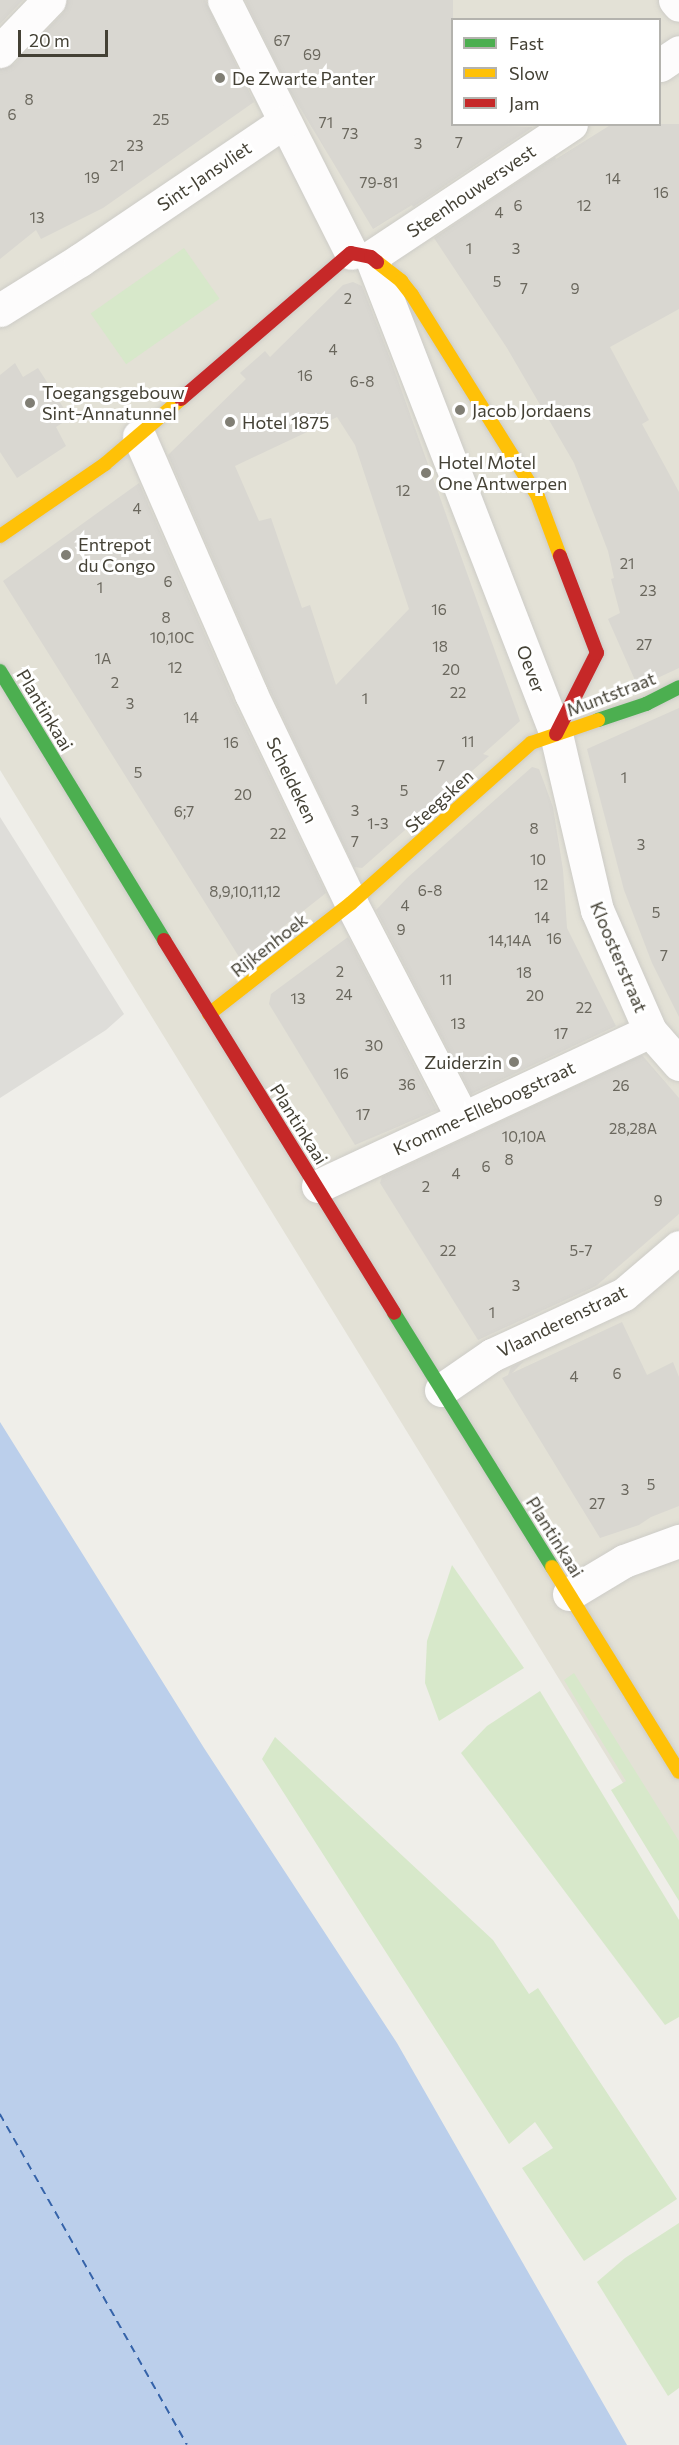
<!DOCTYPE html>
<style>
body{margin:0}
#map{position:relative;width:679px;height:2445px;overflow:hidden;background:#efeee9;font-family:Commissioner,sans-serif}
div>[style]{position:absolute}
.residential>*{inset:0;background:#e3e1d6}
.green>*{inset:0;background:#d7e8ca;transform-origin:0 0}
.parking>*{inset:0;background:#deddd9}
.water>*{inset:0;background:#bbcfeb}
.ferry>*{height:1.5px;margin-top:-0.75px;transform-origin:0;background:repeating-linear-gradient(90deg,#3563a9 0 8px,transparent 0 14px)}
.building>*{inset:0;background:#d9d7d1}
.roads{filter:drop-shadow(0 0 2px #cdccc7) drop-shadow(0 0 2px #cdccc7)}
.street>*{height:33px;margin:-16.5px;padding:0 16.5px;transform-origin:16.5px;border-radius:16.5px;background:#fdfcfc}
.fast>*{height:14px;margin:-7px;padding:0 7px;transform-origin:7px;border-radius:7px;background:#4caf50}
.slow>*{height:14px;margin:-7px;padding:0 7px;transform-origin:7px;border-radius:7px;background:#ffc107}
.jam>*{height:14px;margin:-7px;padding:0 7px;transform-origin:7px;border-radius:7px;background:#c62828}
.dots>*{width:16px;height:16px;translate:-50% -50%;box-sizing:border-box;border:3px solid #fff;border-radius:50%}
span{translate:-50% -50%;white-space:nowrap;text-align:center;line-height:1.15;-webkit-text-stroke:6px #fff;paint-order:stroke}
.number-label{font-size:15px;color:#6a675d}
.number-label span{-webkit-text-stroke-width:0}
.poi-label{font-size:18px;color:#444135}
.left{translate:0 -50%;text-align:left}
.right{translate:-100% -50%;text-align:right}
.street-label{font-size:18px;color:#444135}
.legend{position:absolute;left:451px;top:18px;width:210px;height:108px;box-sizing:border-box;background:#fff;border:2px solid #b4b3ae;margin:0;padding:8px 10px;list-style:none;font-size:18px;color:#444135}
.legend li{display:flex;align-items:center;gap:12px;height:30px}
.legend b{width:30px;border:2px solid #b4b3ae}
.scale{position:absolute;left:18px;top:30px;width:90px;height:27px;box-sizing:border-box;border:3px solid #444135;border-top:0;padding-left:8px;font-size:18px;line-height:21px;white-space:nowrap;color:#444135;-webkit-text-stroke:4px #fff;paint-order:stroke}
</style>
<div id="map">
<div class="residential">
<div style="clip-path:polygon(evenodd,0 0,679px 0,679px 1874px,0 770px,0 0,452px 20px,660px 20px,660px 124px,452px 124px,452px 20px)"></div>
</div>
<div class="green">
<div style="left:184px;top:248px;width:62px;height:114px;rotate:55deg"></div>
<div style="clip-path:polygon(452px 1565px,524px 1668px,439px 1721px,425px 1683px,427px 1641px)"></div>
<div style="clip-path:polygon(574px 1673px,679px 1841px,679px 1901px,611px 1790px,626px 1781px,564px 1680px)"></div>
<div style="clip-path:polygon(540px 1691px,679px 1920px,679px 2017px,665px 2025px,461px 1753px,487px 1726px)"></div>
<div style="clip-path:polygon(275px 1737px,493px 1940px,529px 1994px,538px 1988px,677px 2199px,584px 2261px,522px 2168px,553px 2148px,535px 2122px,509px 2144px,262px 1759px)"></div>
<div style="clip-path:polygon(679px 2223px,679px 2388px,668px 2396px,597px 2282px,625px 2258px)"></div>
</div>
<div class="parking">
<div style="clip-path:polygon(0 817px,124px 1014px,106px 1030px,0 1098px)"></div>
</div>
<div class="water">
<div style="clip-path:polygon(0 1422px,204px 1748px,397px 2043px,627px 2445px,0 2445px)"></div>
</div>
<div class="ferry">
<div style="left:0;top:2114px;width:380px;rotate:60.5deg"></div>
</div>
<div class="building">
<div style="clip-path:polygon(0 0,23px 0,0 24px)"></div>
<div style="clip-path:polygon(67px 0,205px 0,254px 102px,103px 208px,41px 239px,36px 230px,0 259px,0 69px,14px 64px,63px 13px)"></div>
<div style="clip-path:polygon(245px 0,453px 0,453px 124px,533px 127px,413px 207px,412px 205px,373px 229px,290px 91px)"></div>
<div style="clip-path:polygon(612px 124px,679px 124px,679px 309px,610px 347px,649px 420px,642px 424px,679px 492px,679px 668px,638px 687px,608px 619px,620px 613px,611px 579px,614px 578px,608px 551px,574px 463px,507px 348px,434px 238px,555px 157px,556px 159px)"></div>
<div style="clip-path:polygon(evenodd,353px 282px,362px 286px,391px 361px,520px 721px,483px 754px,489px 756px,362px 868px,354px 867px,268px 686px,168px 455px,246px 379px,240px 373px,265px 351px,270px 357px,343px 285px,353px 282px,337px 417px,355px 445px,409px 609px,336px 685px,310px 605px,302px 608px,271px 518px,259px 521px,235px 466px,307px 432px,322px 419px,323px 424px,337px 417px)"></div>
<div style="clip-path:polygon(15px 363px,23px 377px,38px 368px,70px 418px,56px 427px,66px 446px,17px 478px,0 452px,0 375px)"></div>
<div style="clip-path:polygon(139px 483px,234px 702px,326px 893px,241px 960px,3px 581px)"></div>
<div style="clip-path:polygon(679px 708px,679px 1017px,652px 963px,624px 890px,587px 749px)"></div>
<div style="clip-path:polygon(532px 767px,539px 769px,553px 807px,563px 870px,567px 928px,616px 1026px,471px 1094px,376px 910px,407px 878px)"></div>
<div style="clip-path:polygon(348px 937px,437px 1110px,355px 1145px,269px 1004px,271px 994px)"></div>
<div style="clip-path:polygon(642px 1055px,679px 1098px,679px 1214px,596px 1286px,478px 1340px,380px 1183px,382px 1177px)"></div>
<div style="clip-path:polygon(622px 1322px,647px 1375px,673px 1362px,679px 1377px,679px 1506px,651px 1517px,639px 1525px,600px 1538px,502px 1378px,508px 1375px,511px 1367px,524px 1361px,512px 1373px)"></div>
</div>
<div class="roads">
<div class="street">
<div style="left:224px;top:0;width:283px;rotate:63.3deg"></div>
<div style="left:675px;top:0;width:6px;rotate:51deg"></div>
<div style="left:0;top:51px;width:71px;rotate:-46.1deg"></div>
<div style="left:660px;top:65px;width:23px;rotate:-34deg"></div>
<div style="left:571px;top:124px;width:240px;rotate:146.4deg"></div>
<div style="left:371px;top:257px;width:512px;rotate:68.8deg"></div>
<div style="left:556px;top:734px;width:181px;rotate:76.9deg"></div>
<div style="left:597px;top:910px;width:132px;rotate:66.3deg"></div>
<div style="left:650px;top:1031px;width:44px;rotate:48.7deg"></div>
<div style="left:0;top:310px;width:94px;rotate:-32deg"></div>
<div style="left:80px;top:260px;width:246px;rotate:-34.1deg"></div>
<div style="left:139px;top:436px;width:281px;rotate:66.5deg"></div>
<div style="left:251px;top:694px;width:232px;rotate:64.4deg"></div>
<div style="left:351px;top:903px;width:241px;rotate:62.6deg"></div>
<div style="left:318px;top:1186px;width:366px;rotate:-25deg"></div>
<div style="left:441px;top:1390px;width:62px;rotate:-34.5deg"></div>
<div style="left:492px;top:1355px;width:145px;rotate:-24.8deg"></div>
<div style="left:624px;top:1294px;width:72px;rotate:-40.5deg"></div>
<div style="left:569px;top:1594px;width:64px;rotate:-31deg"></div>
<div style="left:624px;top:1561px;width:59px;rotate:-20deg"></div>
</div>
<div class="fast">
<div style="left:0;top:671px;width:315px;rotate:58.6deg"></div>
<div style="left:598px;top:720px;width:51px;rotate:-18.4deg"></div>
<div style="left:646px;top:704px;width:37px;rotate:-27deg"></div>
<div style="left:394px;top:1313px;width:299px;rotate:58.1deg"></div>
</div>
<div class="slow">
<div style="left:377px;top:262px;width:31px;rotate:38deg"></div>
<div style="left:401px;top:281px;width:18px;rotate:52deg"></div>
<div style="left:412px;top:295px;width:238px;rotate:58deg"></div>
<div style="left:538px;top:497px;width:63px;rotate:69.6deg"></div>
<div style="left:0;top:536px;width:127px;rotate:-34.4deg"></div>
<div style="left:105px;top:464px;width:100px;rotate:-40.5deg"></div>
<div style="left:209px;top:1014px;width:180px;rotate:-38deg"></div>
<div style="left:351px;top:903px;width:241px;rotate:-41.6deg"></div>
<div style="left:531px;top:743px;width:71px;rotate:-18.9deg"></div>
<div style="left:552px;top:1567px;width:241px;rotate:58.2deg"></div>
</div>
<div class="jam">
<div style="left:181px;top:399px;width:224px;rotate:-40.7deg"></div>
<div style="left:351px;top:253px;width:20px;rotate:11deg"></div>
<div style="left:371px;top:257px;width:8px;rotate:40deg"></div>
<div style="left:556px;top:734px;width:91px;rotate:-63.2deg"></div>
<div style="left:597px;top:653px;width:104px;rotate:-110.9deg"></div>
<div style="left:164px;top:940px;width:438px;rotate:58.3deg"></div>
</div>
</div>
<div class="dots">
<div style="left:220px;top:78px;background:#807e74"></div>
<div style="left:30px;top:403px;background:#807e74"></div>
<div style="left:460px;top:410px;background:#807e74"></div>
<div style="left:230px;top:422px;background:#807e74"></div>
<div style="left:426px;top:473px;background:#807e74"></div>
<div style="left:66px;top:555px;background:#807e74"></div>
<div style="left:514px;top:1062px;background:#807e74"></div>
</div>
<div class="number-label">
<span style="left:282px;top:41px">67</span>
<span style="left:312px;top:55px">69</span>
<span style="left:29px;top:100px">8</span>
<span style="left:12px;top:115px">6</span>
<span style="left:161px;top:120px">25</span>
<span style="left:326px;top:123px">71</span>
<span style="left:350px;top:134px">73</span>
<span style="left:459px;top:143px">7</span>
<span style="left:418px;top:144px">3</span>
<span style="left:135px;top:146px">23</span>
<span style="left:117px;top:166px">21</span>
<span style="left:92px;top:178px">19</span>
<span style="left:613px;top:179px">14</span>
<span style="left:379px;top:183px">79-81</span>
<span style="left:661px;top:193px">16</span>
<span style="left:518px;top:206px">6</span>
<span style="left:584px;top:206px">12</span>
<span style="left:499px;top:213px">4</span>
<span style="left:37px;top:218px">13</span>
<span style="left:469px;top:249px">1</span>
<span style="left:516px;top:249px">3</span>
<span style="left:497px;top:282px">5</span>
<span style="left:524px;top:289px">7</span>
<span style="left:575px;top:289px">9</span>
<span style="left:348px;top:299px">2</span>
<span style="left:333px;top:350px">4</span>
<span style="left:305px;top:376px">16</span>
<span style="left:362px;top:382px">6-8</span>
<span style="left:403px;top:491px">12</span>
<span style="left:137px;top:509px">4</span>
<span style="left:627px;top:564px">21</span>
<span style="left:168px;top:582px">6</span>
<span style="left:100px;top:588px">1</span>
<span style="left:648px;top:591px">23</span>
<span style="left:439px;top:610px">16</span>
<span style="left:166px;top:618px">8</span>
<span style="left:172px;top:638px">10,10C</span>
<span style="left:644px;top:645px">27</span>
<span style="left:440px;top:647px">18</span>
<span style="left:103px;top:659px">1A</span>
<span style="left:175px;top:668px">12</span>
<span style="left:451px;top:670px">20</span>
<span style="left:115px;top:683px">2</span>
<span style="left:458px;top:693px">22</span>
<span style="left:365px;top:699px">1</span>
<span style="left:130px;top:704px">3</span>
<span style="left:191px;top:718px">14</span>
<span style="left:468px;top:742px">11</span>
<span style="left:231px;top:743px">16</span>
<span style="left:441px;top:766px">7</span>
<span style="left:138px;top:773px">5</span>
<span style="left:624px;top:778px">1</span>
<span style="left:404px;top:791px">5</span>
<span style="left:243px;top:795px">20</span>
<span style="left:355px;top:811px">3</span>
<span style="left:184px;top:812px">6;7</span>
<span style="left:378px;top:824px">1-3</span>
<span style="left:534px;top:829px">8</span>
<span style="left:278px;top:834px">22</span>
<span style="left:355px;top:842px">7</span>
<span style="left:641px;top:845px">3</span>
<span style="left:538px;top:860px">10</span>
<span style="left:541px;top:885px">12</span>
<span style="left:430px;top:891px">6-8</span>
<span style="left:245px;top:892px">8,9,10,11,12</span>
<span style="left:405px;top:906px">4</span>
<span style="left:656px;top:913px">5</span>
<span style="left:542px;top:918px">14</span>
<span style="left:401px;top:930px">9</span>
<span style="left:554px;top:939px">16</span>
<span style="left:510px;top:941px">14,14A</span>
<span style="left:664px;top:956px">7</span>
<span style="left:340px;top:972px">2</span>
<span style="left:524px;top:973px">18</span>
<span style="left:446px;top:980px">11</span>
<span style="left:344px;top:995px">24</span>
<span style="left:535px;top:996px">20</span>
<span style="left:298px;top:999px">13</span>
<span style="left:584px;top:1008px">22</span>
<span style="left:458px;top:1024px">13</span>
<span style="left:561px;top:1034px">17</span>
<span style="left:374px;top:1046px">30</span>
<span style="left:341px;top:1074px">16</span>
<span style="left:407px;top:1085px">36</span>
<span style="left:621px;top:1086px">26</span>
<span style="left:363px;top:1115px">17</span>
<span style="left:633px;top:1129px">28,28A</span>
<span style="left:524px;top:1137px">10,10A</span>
<span style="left:509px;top:1160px">8</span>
<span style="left:486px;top:1167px">6</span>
<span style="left:456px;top:1174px">4</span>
<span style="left:426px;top:1187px">2</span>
<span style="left:658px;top:1201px">9</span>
<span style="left:448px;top:1251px">22</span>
<span style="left:581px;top:1251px">5-7</span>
<span style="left:516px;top:1286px">3</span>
<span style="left:492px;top:1313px">1</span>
<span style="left:617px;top:1374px">6</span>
<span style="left:574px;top:1377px">4</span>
<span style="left:651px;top:1485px">5</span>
<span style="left:625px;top:1490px">3</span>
<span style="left:597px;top:1504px">27</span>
</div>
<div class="poi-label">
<span class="left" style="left:232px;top:78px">De Zwarte Panter</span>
<span class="left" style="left:42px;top:403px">Toegangsgebouw<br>Sint-Annatunnel</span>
<span class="left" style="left:472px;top:410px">Jacob Jordaens</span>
<span class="left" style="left:242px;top:422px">Hotel 1875</span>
<span class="left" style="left:438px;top:473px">Hotel Motel<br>One Antwerpen</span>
<span class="left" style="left:78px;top:555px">Entrepot<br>du Congo</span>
<span class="right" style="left:502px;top:1062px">Zuiderzin</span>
</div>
<div class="street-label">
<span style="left:204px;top:176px;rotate:-34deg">Sint-Jansvliet</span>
<span style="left:471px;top:191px;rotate:-34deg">Steenhouwersvest</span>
<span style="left:531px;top:669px;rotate:69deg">Oever</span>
<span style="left:611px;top:694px;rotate:-21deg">Muntstraat</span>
<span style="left:45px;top:710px;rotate:59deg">Plantinkaai</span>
<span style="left:292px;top:780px;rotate:64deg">Scheldeken</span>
<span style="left:439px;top:801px;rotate:-42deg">Steegsken</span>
<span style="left:269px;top:945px;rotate:-38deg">Rijkenhoek</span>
<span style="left:619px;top:957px;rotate:67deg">Kloosterstraat</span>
<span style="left:484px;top:1108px;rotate:-25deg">Kromme-Elleboogstraat</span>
<span style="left:299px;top:1124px;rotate:58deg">Plantinkaai</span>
<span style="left:562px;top:1321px;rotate:-26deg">Vlaanderenstraat</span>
<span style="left:555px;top:1537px;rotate:58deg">Plantinkaai</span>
</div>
<ul class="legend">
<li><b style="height:8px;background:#4caf50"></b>Fast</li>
<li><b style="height:8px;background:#ffc107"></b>Slow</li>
<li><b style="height:8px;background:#c62828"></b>Jam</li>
</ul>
<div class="scale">20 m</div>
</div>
